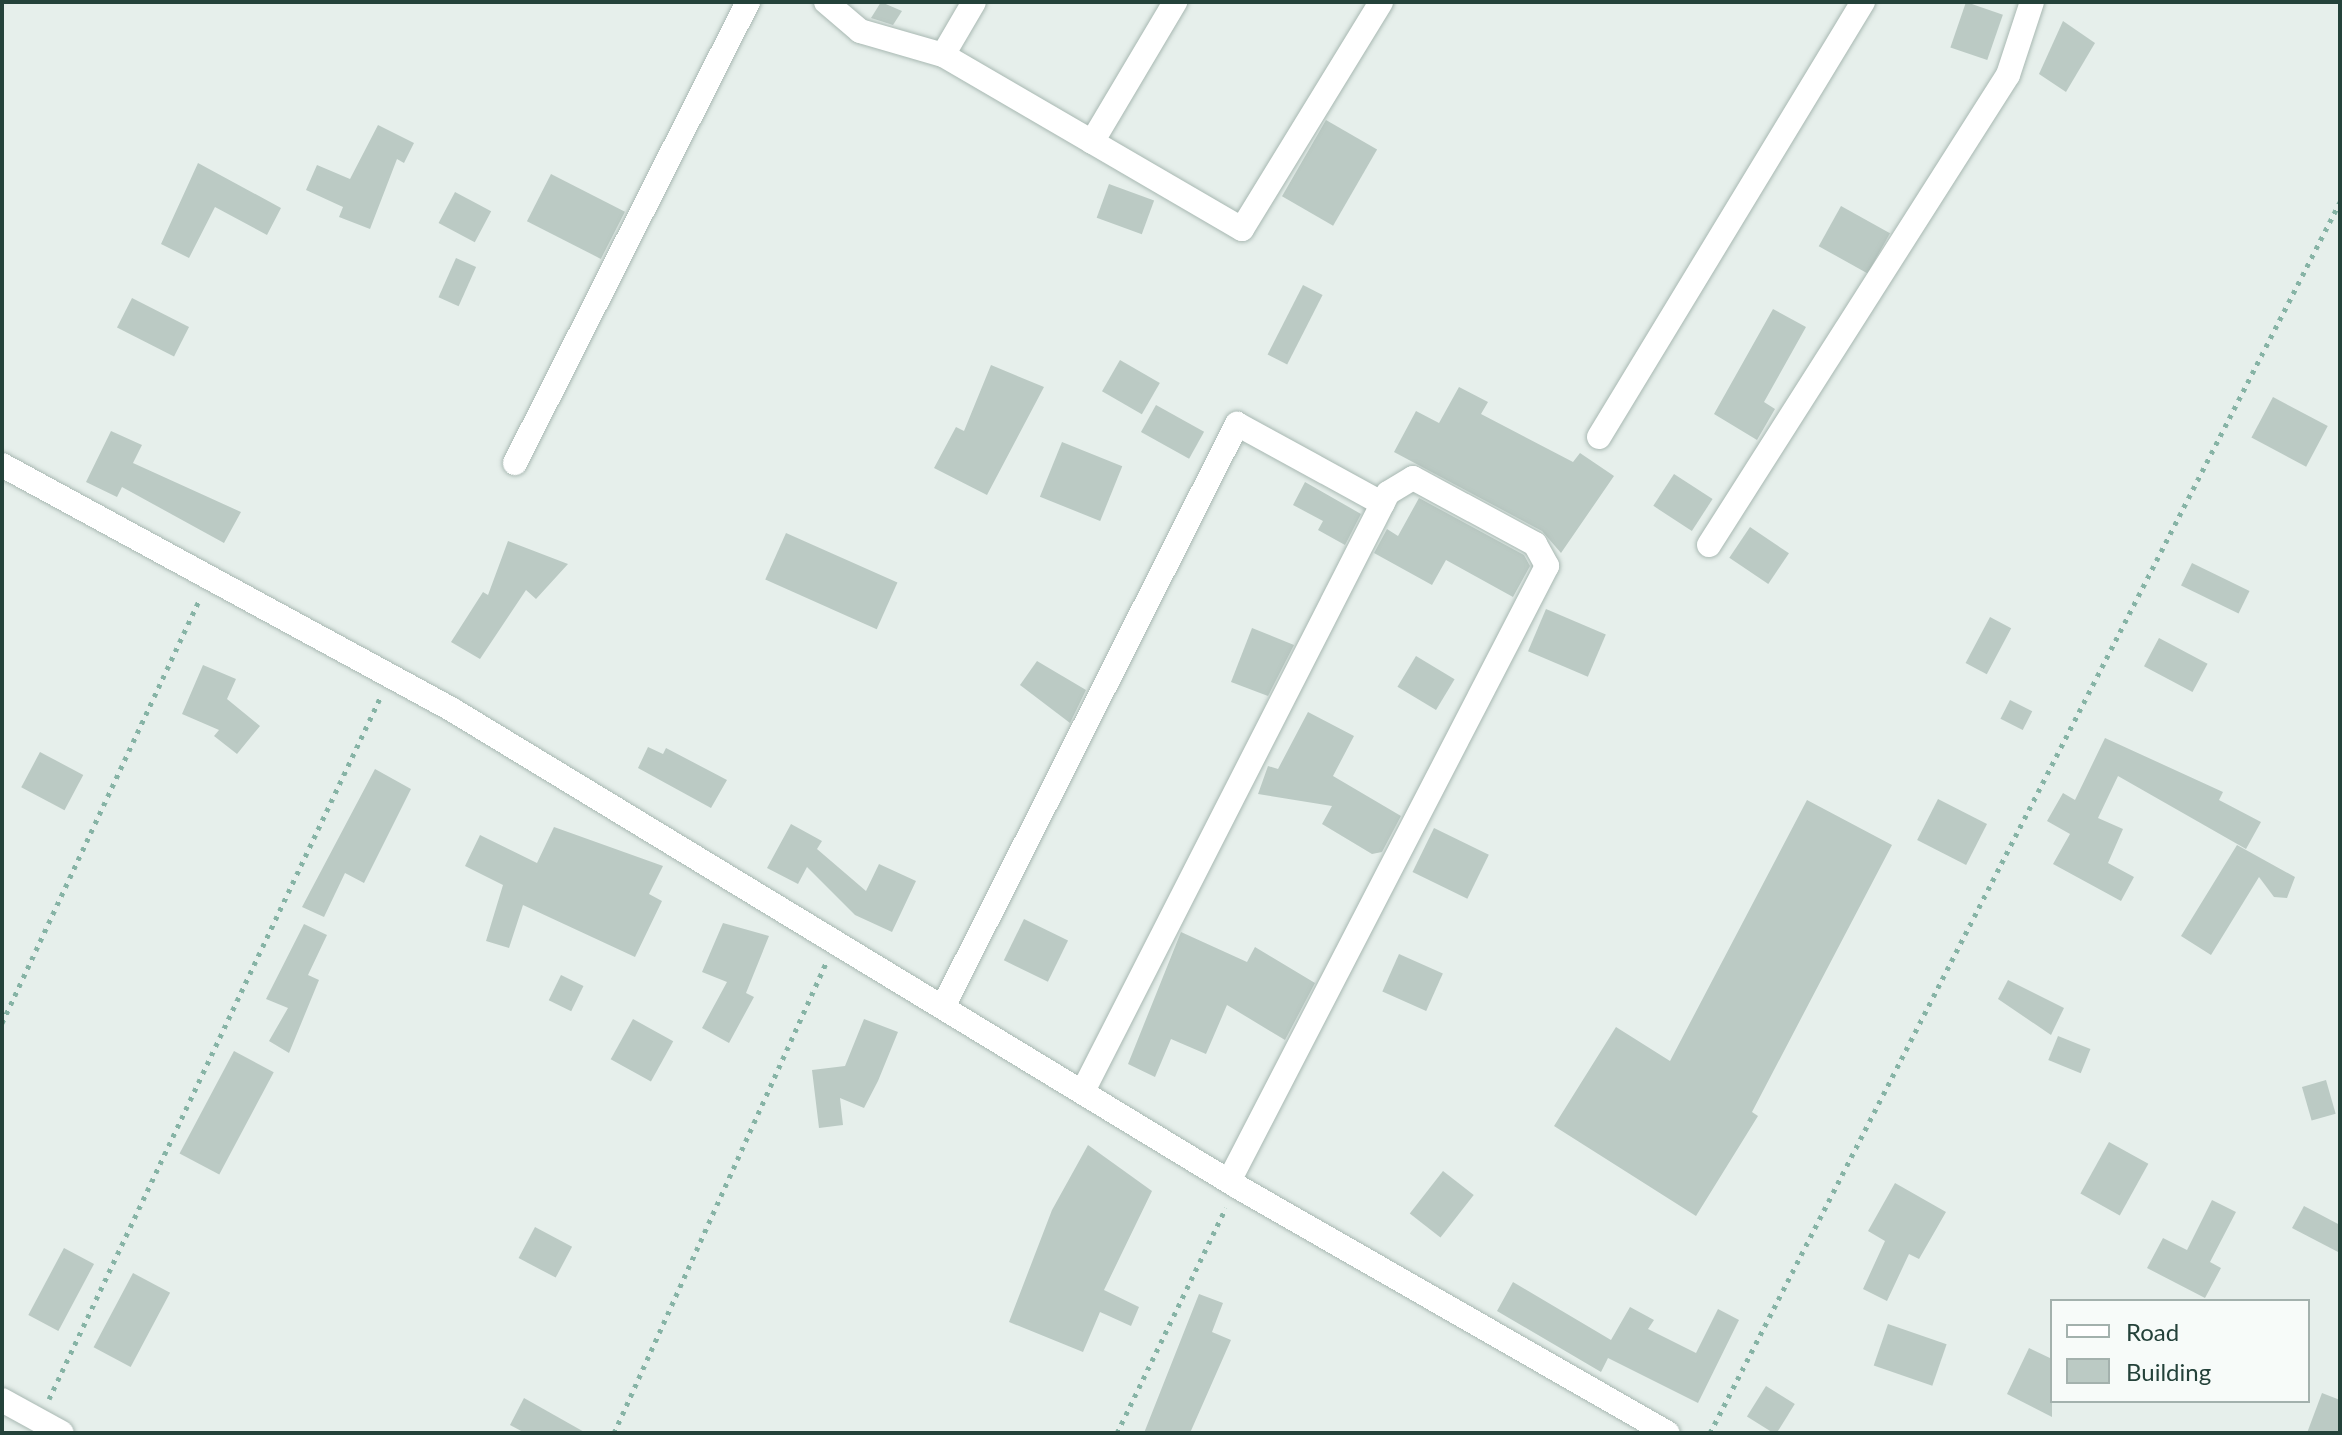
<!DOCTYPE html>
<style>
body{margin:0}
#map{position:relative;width:2342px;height:1435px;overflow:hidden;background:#e6efeb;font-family:Lato,sans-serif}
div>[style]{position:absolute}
.building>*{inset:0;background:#bbcac4;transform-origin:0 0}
.path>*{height:5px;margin-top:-2.5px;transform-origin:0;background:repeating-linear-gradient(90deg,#86b3a5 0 4px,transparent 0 10px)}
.roads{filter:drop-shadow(0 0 2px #a8b8b2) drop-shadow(0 0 2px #a8b8b2)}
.minor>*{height:24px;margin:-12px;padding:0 12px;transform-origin:12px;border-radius:12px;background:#fff}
span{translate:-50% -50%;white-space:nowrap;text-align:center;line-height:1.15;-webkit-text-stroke:6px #f7fbf9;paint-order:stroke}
.frame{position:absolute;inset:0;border:4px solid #24423a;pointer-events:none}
.legend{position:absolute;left:2050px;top:1299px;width:260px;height:104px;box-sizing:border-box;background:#f7fbf9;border:2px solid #a3b1ad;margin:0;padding:10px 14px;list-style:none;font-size:24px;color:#24423a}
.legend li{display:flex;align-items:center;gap:16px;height:40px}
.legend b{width:40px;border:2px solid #a3b1ad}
</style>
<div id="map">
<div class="building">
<div style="clip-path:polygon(881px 2px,902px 11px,893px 25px,871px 18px)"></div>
<div style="left:1966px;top:2px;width:39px;height:48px;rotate:19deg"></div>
<div style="clip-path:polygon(2063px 21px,2095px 43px,2066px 92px,2039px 74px)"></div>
<div style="left:1326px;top:120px;width:59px;height:88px;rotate:30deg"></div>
<div style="clip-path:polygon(378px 125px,414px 143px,404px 163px,397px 159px,370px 229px,339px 217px,343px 207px,306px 190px,317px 165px,350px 179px)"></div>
<div style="clip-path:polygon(198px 163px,281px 208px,267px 235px,215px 207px,189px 258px,161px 244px)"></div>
<div style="left:551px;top:174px;width:83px;height:53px;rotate:27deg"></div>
<div style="left:1109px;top:184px;width:48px;height:36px;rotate:20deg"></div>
<div style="left:455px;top:192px;width:41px;height:35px;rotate:28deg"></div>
<div style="left:1841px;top:206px;width:56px;height:46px;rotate:29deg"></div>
<div style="left:456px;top:258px;width:22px;height:43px;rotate:24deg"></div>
<div style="left:1303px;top:285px;width:22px;height:78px;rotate:27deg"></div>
<div style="left:132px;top:298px;width:64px;height:33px;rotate:27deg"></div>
<div style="clip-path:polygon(1773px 309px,1806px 327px,1764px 402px,1775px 409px,1757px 440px,1714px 414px)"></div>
<div style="left:1120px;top:360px;width:46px;height:36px;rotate:30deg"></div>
<div style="clip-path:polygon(991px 365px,1044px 387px,987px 495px,934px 468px,956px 427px,964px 431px)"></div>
<div style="clip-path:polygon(1459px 387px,1488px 402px,1481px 414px,1573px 462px,1580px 453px,1614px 476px,1561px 553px,1542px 531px,1394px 452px,1416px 411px,1439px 423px)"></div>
<div style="left:2273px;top:397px;width:62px;height:46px;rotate:28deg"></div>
<div style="left:1156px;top:405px;width:55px;height:31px;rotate:29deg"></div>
<div style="clip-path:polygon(111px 431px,142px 445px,133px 463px,241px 512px,224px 543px,122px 487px,117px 497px,86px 482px)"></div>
<div style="left:1062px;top:442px;width:65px;height:59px;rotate:22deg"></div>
<div style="left:1674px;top:474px;width:46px;height:38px;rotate:33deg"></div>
<div style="clip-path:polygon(1305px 482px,1361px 514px,1345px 545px,1318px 530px,1323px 521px,1293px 505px)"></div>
<div style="clip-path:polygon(1419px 498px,1524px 555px,1530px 566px,1513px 597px,1446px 560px,1432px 585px,1374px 553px,1387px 529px,1398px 536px)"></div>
<div style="left:1750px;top:527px;width:47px;height:37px;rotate:34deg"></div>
<div style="left:786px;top:533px;width:122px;height:51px;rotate:24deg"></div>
<div style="clip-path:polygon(508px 541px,568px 564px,536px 599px,526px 590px,480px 659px,451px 642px,483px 592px,488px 595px)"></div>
<div style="left:2192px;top:563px;width:64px;height:25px;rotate:26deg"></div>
<div style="left:1546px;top:609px;width:65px;height:46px;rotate:23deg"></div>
<div style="left:1990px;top:617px;width:24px;height:52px;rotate:28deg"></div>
<div style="clip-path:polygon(1252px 628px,1294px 645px,1268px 696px,1231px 682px)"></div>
<div style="left:2159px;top:638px;width:55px;height:32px;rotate:28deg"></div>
<div style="left:1416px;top:656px;width:45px;height:36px;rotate:31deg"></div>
<div style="clip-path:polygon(1037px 661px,1086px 690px,1070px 723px,1020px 685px)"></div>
<div style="clip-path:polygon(203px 665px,236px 679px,227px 699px,260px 726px,237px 754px,214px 736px,219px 730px,182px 714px)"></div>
<div style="left:2010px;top:700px;width:25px;height:21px;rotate:27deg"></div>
<div style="clip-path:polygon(1308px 712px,1354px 736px,1333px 776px,1401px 816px,1382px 852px,1372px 854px,1322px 824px,1332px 806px,1258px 794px,1268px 766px,1278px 769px)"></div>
<div style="clip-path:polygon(2105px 738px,2223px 792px,2219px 800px,2261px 822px,2246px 849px,2118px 776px,2098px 818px,2123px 829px,2108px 863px,2134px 877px,2121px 901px,2053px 864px,2070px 834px,2047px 821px,2063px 793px,2075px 800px)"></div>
<div style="clip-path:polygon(648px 747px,663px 754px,666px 748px,727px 780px,711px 808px,638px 768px)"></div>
<div style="left:40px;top:752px;width:49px;height:40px;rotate:28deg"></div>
<div style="clip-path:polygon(375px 769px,411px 789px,364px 883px,345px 873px,324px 917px,302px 907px)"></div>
<div style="left:1938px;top:799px;width:55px;height:46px;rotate:27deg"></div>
<div style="clip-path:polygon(1807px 800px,1892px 845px,1752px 1112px,1758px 1116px,1696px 1216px,1554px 1126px,1616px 1027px,1670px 1061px)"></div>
<div style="clip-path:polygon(791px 824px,822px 841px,817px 849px,866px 891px,879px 864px,916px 881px,892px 932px,855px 915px,807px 867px,798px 884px,767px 868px)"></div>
<div style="clip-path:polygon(554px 827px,663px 866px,649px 894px,662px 901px,635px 957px,523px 905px,509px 948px,486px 941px,503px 885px,465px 866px,480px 835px,537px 863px)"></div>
<div style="left:1434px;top:828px;width:61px;height:49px;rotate:26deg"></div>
<div style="clip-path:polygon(2237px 845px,2295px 877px,2287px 898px,2274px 897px,2259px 877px,2211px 955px,2181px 936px)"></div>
<div style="left:1024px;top:919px;width:49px;height:46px;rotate:26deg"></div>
<div style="clip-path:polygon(723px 923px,769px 936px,746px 993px,754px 997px,729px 1043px,702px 1028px,727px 982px,702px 972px)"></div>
<div style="clip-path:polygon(304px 924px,327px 935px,308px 975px,319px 980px,289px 1053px,269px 1041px,288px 1008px,266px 999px)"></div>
<div style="clip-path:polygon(1181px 932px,1247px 962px,1255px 947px,1315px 983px,1285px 1040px,1227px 1005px,1206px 1054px,1171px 1039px,1155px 1077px,1128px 1064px)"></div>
<div style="left:1399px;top:954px;width:48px;height:41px;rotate:24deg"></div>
<div style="left:561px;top:975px;width:25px;height:28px;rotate:26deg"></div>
<div style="clip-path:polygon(2008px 980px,2064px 1008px,2051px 1035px,1998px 999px)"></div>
<div style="left:633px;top:1019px;width:46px;height:46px;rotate:29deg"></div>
<div style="clip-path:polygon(864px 1019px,898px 1032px,878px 1081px,864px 1108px,840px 1098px,843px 1125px,819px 1128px,812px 1070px,845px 1066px)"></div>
<div style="left:2058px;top:1036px;width:35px;height:26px;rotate:22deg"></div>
<div style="left:234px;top:1051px;width:45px;height:116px;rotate:28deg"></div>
<div style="left:2326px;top:1080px;width:35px;height:25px;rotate:74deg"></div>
<div style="left:2109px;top:1142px;width:45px;height:59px;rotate:29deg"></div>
<div style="clip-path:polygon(1088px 1145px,1152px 1191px,1104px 1290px,1139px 1307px,1131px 1326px,1100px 1312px,1083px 1352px,1009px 1322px,1052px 1210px)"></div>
<div style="left:1443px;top:1171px;width:39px;height:54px;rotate:38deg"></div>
<div style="clip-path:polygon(1895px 1183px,1946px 1212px,1919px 1259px,1909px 1254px,1887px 1301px,1863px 1289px,1885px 1241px,1868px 1231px)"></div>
<div style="clip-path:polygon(2212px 1200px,2236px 1212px,2210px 1262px,2221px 1268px,2205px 1298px,2147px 1268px,2163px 1238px,2187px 1250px)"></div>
<div style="clip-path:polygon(2304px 1206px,2340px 1225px,2340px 1253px,2292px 1228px)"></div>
<div style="left:535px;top:1227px;width:42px;height:35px;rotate:28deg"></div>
<div style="left:64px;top:1248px;width:34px;height:76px;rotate:28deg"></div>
<div style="left:133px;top:1273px;width:42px;height:84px;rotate:28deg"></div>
<div style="clip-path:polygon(1513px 1282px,1611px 1340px,1630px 1307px,1654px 1320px,1648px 1329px,1696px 1353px,1718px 1309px,1739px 1320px,1698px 1403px,1608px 1358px,1601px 1372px,1497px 1311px)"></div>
<div style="clip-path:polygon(1199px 1294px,1223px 1303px,1212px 1332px,1231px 1340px,1190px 1433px,1144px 1433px)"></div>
<div style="left:1888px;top:1324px;width:62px;height:44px;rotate:19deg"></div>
<div style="clip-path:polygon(2029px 1348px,2052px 1359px,2052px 1417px,2007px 1394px)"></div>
<div style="left:1766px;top:1386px;width:34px;height:36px;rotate:32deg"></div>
<div style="clip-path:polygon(2322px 1393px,2340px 1400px,2340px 1433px,2307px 1433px)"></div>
<div style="clip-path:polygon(524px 1398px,586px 1433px,525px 1433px,510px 1425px)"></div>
</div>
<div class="path">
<div style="left:2px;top:1023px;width:467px;rotate:-65deg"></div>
<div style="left:49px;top:1399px;width:777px;rotate:-64.72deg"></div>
<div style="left:614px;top:1433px;width:516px;rotate:-65.72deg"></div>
<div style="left:1117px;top:1433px;width:250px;rotate:-64.2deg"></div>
<div style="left:1710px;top:1433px;width:1383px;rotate:-62.9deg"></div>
</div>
<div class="roads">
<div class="minor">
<div style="left:826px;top:2px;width:45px;rotate:40.5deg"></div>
<div style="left:860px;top:31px;width:86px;rotate:16.1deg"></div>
<div style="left:943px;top:55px;width:346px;rotate:30.2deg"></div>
<div style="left:1242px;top:229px;width:266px;rotate:-58.5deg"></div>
<div style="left:943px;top:55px;width:61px;rotate:-59.7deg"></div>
<div style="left:1092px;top:142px;width:163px;rotate:-59.3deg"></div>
<div style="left:1599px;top:437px;width:509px;rotate:-58.75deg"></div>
<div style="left:515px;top:463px;width:517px;rotate:-63.19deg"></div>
<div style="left:2px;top:465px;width:511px;rotate:28.52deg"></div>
<div style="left:451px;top:709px;width:921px;rotate:31.27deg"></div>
<div style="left:1238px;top:1187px;width:495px;rotate:29.8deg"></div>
<div style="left:1709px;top:545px;width:557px;rotate:-57.54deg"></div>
<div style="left:2008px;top:75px;width:77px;rotate:-71.8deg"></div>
<div style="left:944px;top:1005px;width:651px;rotate:-63.24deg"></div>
<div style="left:1237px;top:424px;width:166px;rotate:28.7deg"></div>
<div style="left:1083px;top:1091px;width:671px;rotate:-62.98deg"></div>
<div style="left:1388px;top:493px;width:29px;rotate:-31deg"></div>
<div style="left:1413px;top:478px;width:139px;rotate:28.4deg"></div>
<div style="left:1535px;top:544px;width:25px;rotate:61deg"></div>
<div style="left:1547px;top:566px;width:692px;rotate:117.34deg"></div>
<div style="left:2px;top:1400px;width:68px;rotate:28.8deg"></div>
</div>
</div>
<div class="frame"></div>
<ul class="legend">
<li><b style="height:10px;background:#fff"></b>Road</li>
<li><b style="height:22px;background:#bbcac4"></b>Building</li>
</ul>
</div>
